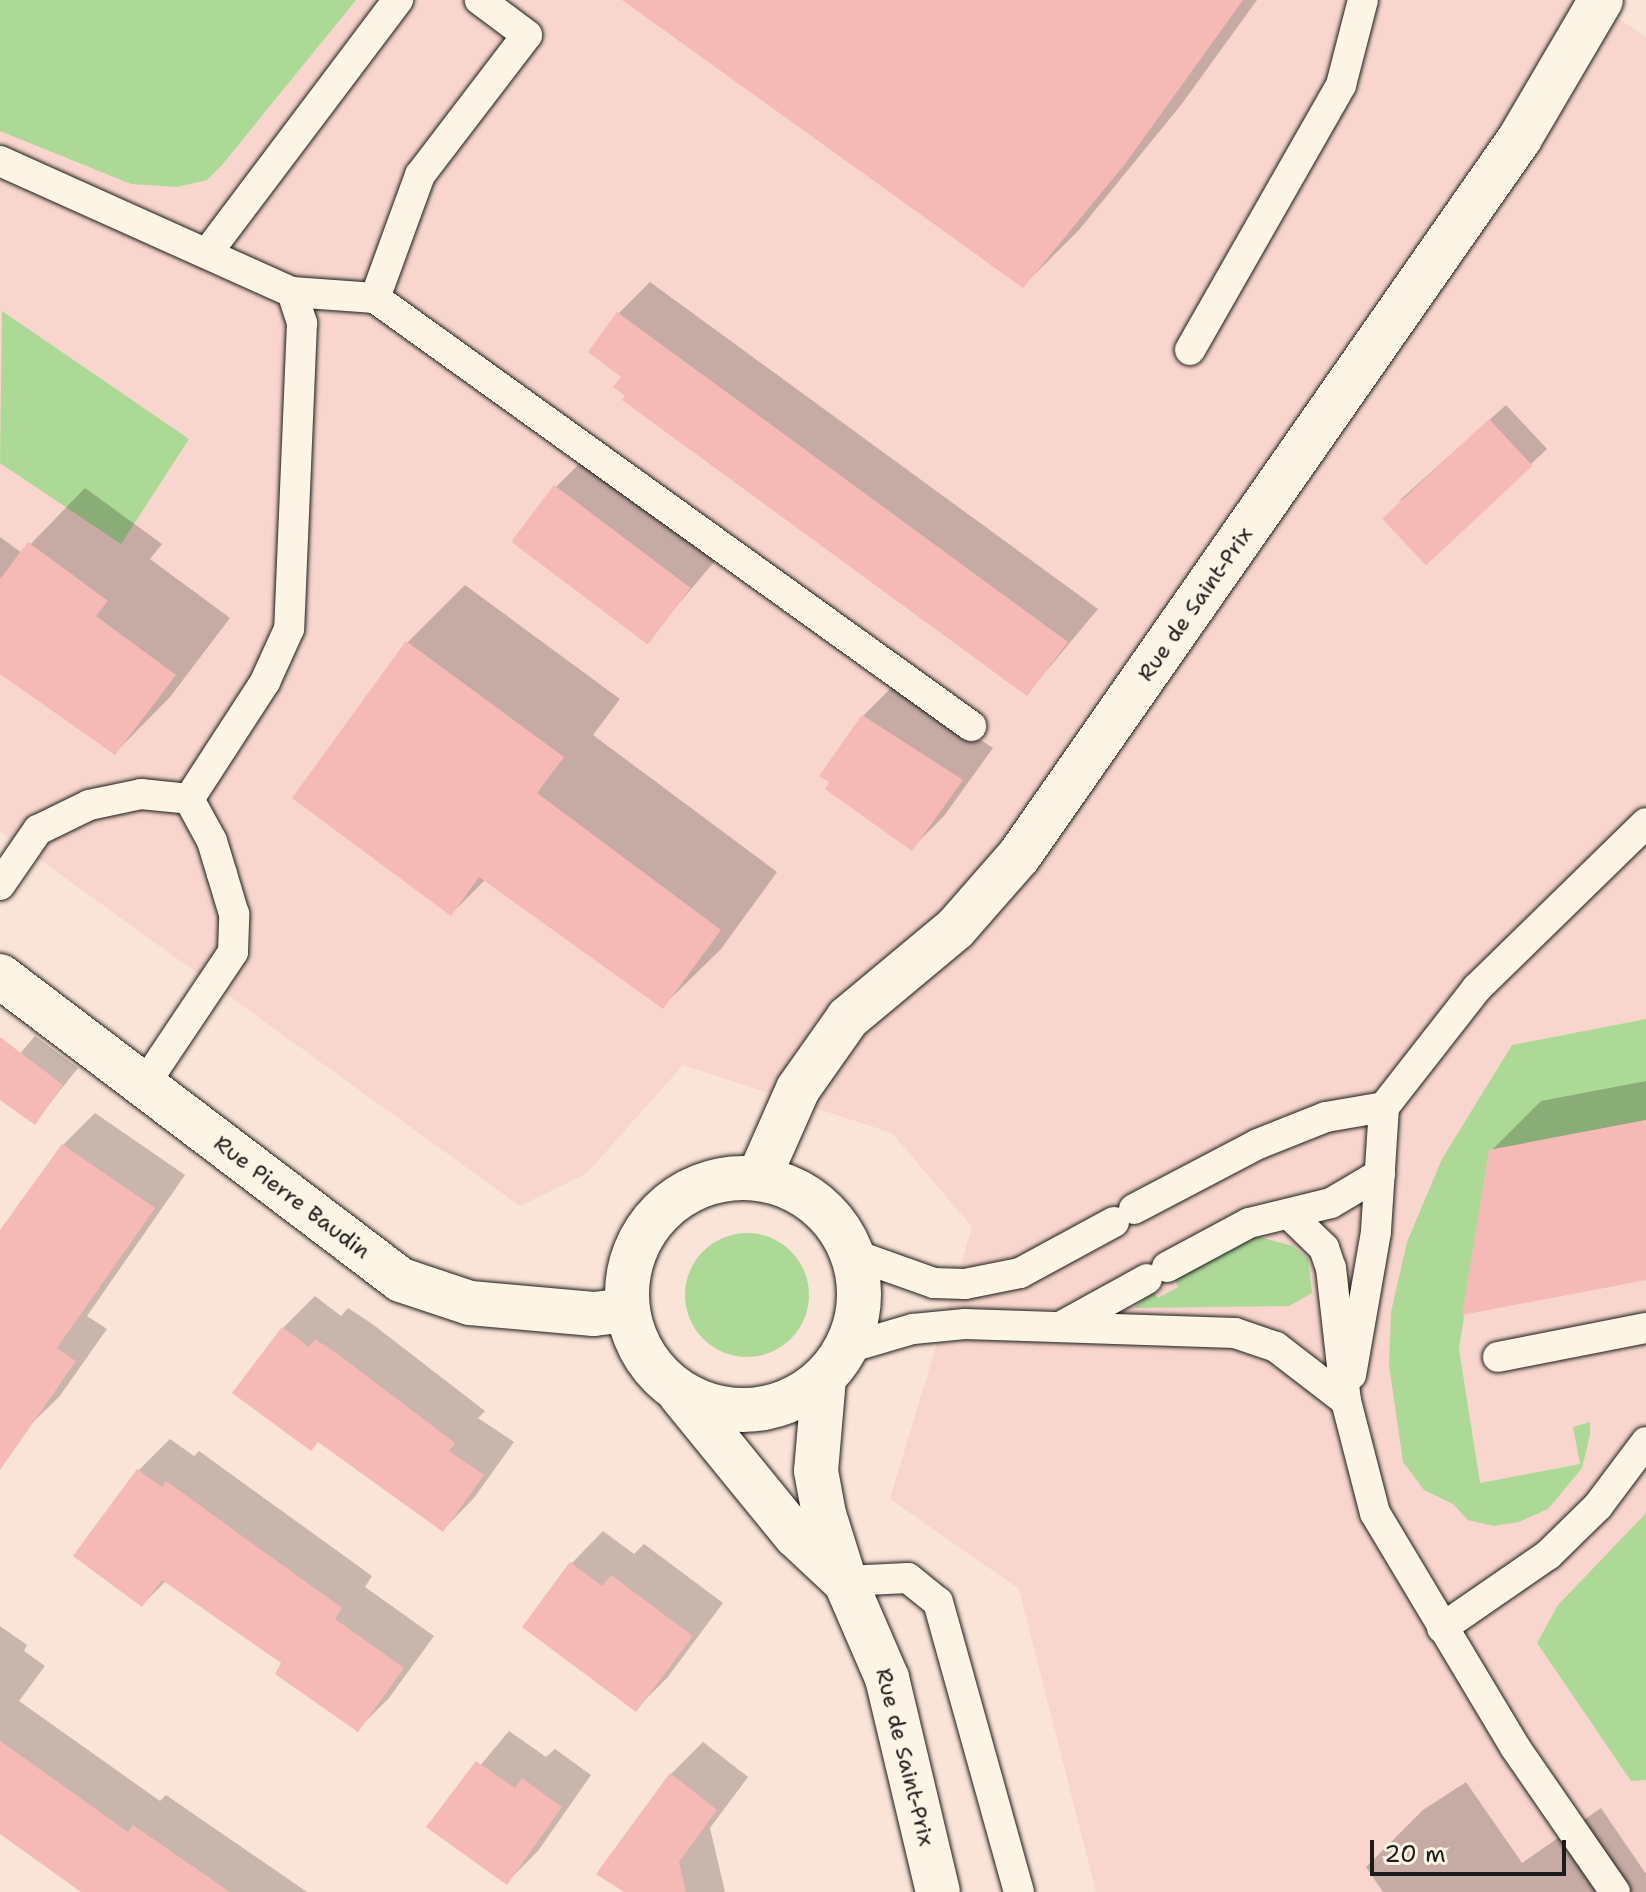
<!DOCTYPE html>
<style>
body{margin:0}
#map{position:relative;width:1646px;height:1892px;overflow:hidden;background:#fae3d7;font-family:"Shantell Sans",sans-serif}
div>[style]{position:absolute}
.built>*{inset:0;background:#f8d6cd}
.green>*{inset:0;background:#add997}
.round{border-radius:50%}
.shadow>*{inset:0;background:#0003}
.building>*{inset:0;background:#f5b9b6;transform-origin:0 0}
.roads{filter:drop-shadow(0 0 2px #1c1c1c) drop-shadow(0 0 2px #1c1c1c)}
.lane>*{height:30px;margin:-15px;padding:0 15px;transform-origin:15px;border-radius:15px;background:#fcf5e5}
.street>*{height:44px;margin:-22px;padding:0 22px;transform-origin:22px;border-radius:22px;background:#fcf5e5}
.secondary>*{height:44px;margin:-22px;padding:0 22px;transform-origin:22px;border-radius:22px;background:#fcf5e5}
.secondary>.ring{margin:-22px;padding:0;box-sizing:content-box;background:none;border:44px solid #fcf5e5;border-radius:50%}
span{translate:-50% -50%;white-space:nowrap;text-align:center;line-height:1.15;-webkit-text-stroke:8px #fcf5e5;paint-order:stroke}
.street-label{font-size:22px;color:#1c1c1c}
.scale{position:absolute;left:1370px;top:1840px;width:196px;height:36px;box-sizing:border-box;border:4px solid #1c1c1c;border-top:0;padding-left:10px;font-size:24px;line-height:28px;white-space:nowrap;color:#1c1c1c;-webkit-text-stroke:6px #fcf5e5;paint-order:stroke}
</style>
<div id="map">
<div class="built">
<div style="clip-path:polygon(0 0,1591px 0,1646px 37px,1646px 1892px,1096px 1892px,1019px 1589px,890px 1499px,972px 1227px,892px 1133px,683px 1065px,587px 1173px,520px 1206px,0 831px)"></div>
</div>
<div class="green">
<div style="clip-path:polygon(0 0,356px 0,222px 165px,207px 180px,177px 187px,131px 184px,0 131px)"></div>
<div style="clip-path:polygon(2px 311px,189px 439px,121px 544px,0 463px)"></div>
<div style="clip-path:polygon(1646px 1019px,1646px 1120px,1489px 1150px,1459px 1349px,1480px 1483px,1580px 1464px,1573px 1427px,1590px 1422px,1590px 1435px,1582px 1468px,1548px 1509px,1519px 1522px,1494px 1526px,1468px 1520px,1453px 1504px,1424px 1490px,1403px 1462px,1389px 1365px,1391px 1312px,1407px 1242px,1442px 1159px,1512px 1045px)"></div>
<div class="round" style="left:685px;top:1233px;width:124px;height:124px"></div>
<div style="clip-path:polygon(1255px 1236px,1293px 1246px,1308px 1259px,1312px 1293px,1289px 1306px,1134px 1308px,1153px 1291px,1158px 1298px,1178px 1287px,1174px 1278px)"></div>
<div style="clip-path:polygon(1646px 1513px,1646px 1780px,1631px 1781px,1537px 1643px,1558px 1605px)"></div>
</div>
<div class="shadow">
<div style="clip-path:polygon(626px 0,1257px 0,1181px 105px,1079px 230px,1023px 286px)"></div>
<div style="clip-path:polygon(650px 282px,1098px 609px,1027px 694px,627px 396px,618px 314px)"></div>
<div style="clip-path:polygon(1506px 405px,1547px 449px,1531px 464px,1399px 501px)"></div>
<div style="clip-path:polygon(588px 455px,720px 555px,648px 640px,556px 487px)"></div>
<div style="clip-path:polygon(85px 488px,162px 544px,150px 559px,230px 618px,170px 697px,115px 753px,0 671px,0 537px,22px 553px)"></div>
<div style="clip-path:polygon(465px 585px,620px 699px,593px 735px,777px 872px,721px 949px,663px 1006px,486px 879px,451px 914px,295px 797px,408px 642px)"></div>
<div style="clip-path:polygon(895px 684px,993px 748px,944px 816px,912px 848px,863px 716px)"></div>
<div style="clip-path:polygon(35px 1036px,78px 1068px,34px 1123px,0 1097px,0 1077px)"></div>
<div style="clip-path:polygon(1646px 1081px,1646px 1278px,1491px 1151px,1541px 1101px)"></div>
<div style="clip-path:polygon(95px 1113px,185px 1175px,87px 1316px,107px 1329px,59px 1397px,27px 1428px,0 1410px,0 1242px,63px 1145px)"></div>
<div style="clip-path:polygon(315px 1296px,341px 1316px,348px 1308px,371px 1323px,485px 1411px,478px 1418px,514px 1442px,474px 1498px,443px 1530px,319px 1440px,235px 1393px,283px 1328px)"></div>
<div style="clip-path:polygon(170px 1439px,194px 1456px,199px 1451px,372px 1576px,365px 1587px,434px 1636px,389px 1698px,357px 1730px,284px 1662px,166px 1581px,142px 1605px,139px 1470px)"></div>
<div style="clip-path:polygon(603px 1531px,634px 1554px,644px 1544px,723px 1603px,667px 1678px,636px 1709px,524px 1626px,572px 1563px)"></div>
<div style="clip-path:polygon(0 1626px,27px 1645px,24px 1651px,45px 1666px,19px 1701px,160px 1801px,166px 1795px,307px 1892px,88px 1892px,0 1831px)"></div>
<div style="clip-path:polygon(509px 1731px,546px 1757px,555px 1749px,591px 1775px,538px 1851px,507px 1882px,429px 1827px)"></div>
<div style="clip-path:polygon(703px 1742px,748px 1777px,710px 1828px,725px 1892px,627px 1892px,671px 1774px)"></div>
<div style="clip-path:polygon(1466px 1782px,1522px 1863px,1601px 1808px,1646px 1874px,1646px 1892px,1383px 1892px,1366px 1867px,1423px 1810px)"></div>
</div>
<div class="building">
<div style="clip-path:polygon(622px 0,1243px 0,1125px 164px,1023px 288px)"></div>
<div style="clip-path:polygon(617px 312px,1068px 642px,1027px 696px,622px 400px,625px 396px,613px 387px,621px 377px,588px 352px)"></div>
<div style="left:1489px;top:419px;width:64px;height:146px;rotate:47deg"></div>
<div style="left:554px;top:485px;width:171px;height:71px;rotate:37deg"></div>
<div style="clip-path:polygon(28px 542px,108px 601px,96px 616px,176px 675px,115px 755px,0 674px,0 579px)"></div>
<div style="clip-path:polygon(406px 641px,564px 757px,537px 793px,721px 930px,663px 1009px,479px 877px,451px 916px,292px 798px)"></div>
<div style="clip-path:polygon(862px 715px,963px 780px,912px 851px,825px 789px,829px 782px,819px 776px)"></div>
<div style="clip-path:polygon(0 1037px,63px 1085px,35px 1125px,0 1100px)"></div>
<div style="clip-path:polygon(1646px 1120px,1646px 1280px,1462px 1315px,1489px 1150px)"></div>
<div style="clip-path:polygon(62px 1144px,155px 1208px,57px 1348px,76px 1361px,0 1470px,0 1230px)"></div>
<div style="clip-path:polygon(282px 1327px,309px 1347px,315px 1339px,339px 1355px,455px 1443px,449px 1451px,484px 1475px,443px 1532px,318px 1442px,311px 1451px,232px 1393px)"></div>
<div style="clip-path:polygon(137px 1469px,162px 1487px,166px 1481px,342px 1608px,335px 1619px,404px 1668px,358px 1732px,275px 1674px,281px 1663px,162px 1580px,142px 1607px,73px 1556px)"></div>
<div style="clip-path:polygon(570px 1562px,602px 1586px,611px 1575px,693px 1636px,636px 1712px,522px 1627px)"></div>
<div style="clip-path:polygon(0 1741px,128px 1832px,133px 1825px,230px 1892px,81px 1892px,0 1834px)"></div>
<div style="clip-path:polygon(476px 1761px,515px 1788px,522px 1778px,562px 1807px,507px 1885px,426px 1827px)"></div>
<div style="clip-path:polygon(670px 1773px,717px 1810px,679px 1862px,686px 1892px,624px 1892px,596px 1874px)"></div>
</div>
<div class="roads">
<div class="lane">
<div style="left:0;top:161px;width:320px;rotate:24.2deg"></div>
<div style="left:292px;top:292px;width:33px;rotate:72deg"></div>
<div style="left:302px;top:323px;width:306px;rotate:92.4deg"></div>
<div style="left:289px;top:629px;width:58px;rotate:114.4deg"></div>
<div style="left:265px;top:682px;width:140px;rotate:123deg"></div>
<div style="left:208px;top:252px;width:316px;rotate:-53deg"></div>
<div style="left:292px;top:292px;width:83px;rotate:4.1deg"></div>
<div style="left:375px;top:298px;width:734px;rotate:35.68deg"></div>
<div style="left:375px;top:298px;width:131px;rotate:-69.9deg"></div>
<div style="left:420px;top:175px;width:176px;rotate:-52.6deg"></div>
<div style="left:527px;top:35px;width:59px;rotate:-143.3deg"></div>
<div style="left:1190px;top:350px;width:305px;rotate:-60.3deg"></div>
<div style="left:1341px;top:85px;width:88px;rotate:-75.5deg"></div>
<div style="left:0;top:885px;width:67px;rotate:-55.4deg"></div>
<div style="left:38px;top:830px;width:57px;rotate:-26.1deg"></div>
<div style="left:89px;top:805px;width:53px;rotate:-11.9deg"></div>
<div style="left:141px;top:794px;width:48px;rotate:5.9deg"></div>
<div style="left:144px;top:1085px;width:160px;rotate:-56.2deg"></div>
<div style="left:233px;top:952px;width:38px;rotate:-88deg"></div>
<div style="left:234px;top:914px;width:42px;rotate:-106.7deg"></div>
<div style="left:222px;top:874px;width:34px;rotate:-107deg"></div>
<div style="left:212px;top:841px;width:48px;rotate:-118.7deg"></div>
<div style="left:1384px;top:1107px;width:151px;rotate:-52deg"></div>
<div style="left:1477px;top:988px;width:236px;rotate:-44.3deg"></div>
<div style="left:1134px;top:1209px;width:140px;rotate:-27.7deg"></div>
<div style="left:1258px;top:1144px;width:73px;rotate:-21.7deg"></div>
<div style="left:1326px;top:1117px;width:59px;rotate:-9.8deg"></div>
<div style="left:1384px;top:1107px;width:125px;rotate:93.7deg"></div>
<div style="left:1376px;top:1232px;width:145px;rotate:99.9deg"></div>
<div style="left:1291px;top:1216px;width:46px;rotate:44.1deg"></div>
<div style="left:1324px;top:1248px;width:21px;rotate:71deg"></div>
<div style="left:1331px;top:1268px;width:134px;rotate:83.6deg"></div>
<div style="left:1346px;top:1401px;width:116px;rotate:75.5deg"></div>
<div style="left:1375px;top:1513px;width:273px;rotate:59.1deg"></div>
<div style="left:1515px;top:1747px;width:176px;rotate:55.4deg"></div>
<div style="left:855px;top:1255px;width:84px;rotate:19.5deg"></div>
<div style="left:934px;top:1283px;width:31px;rotate:2deg"></div>
<div style="left:965px;top:1284px;width:56px;rotate:-11.3deg"></div>
<div style="left:1020px;top:1273px;width:107px;rotate:-28.5deg"></div>
<div style="left:1167px;top:1267px;width:93px;rotate:-28.2deg"></div>
<div style="left:1249px;top:1223px;width:84px;rotate:-13.7deg"></div>
<div style="left:1331px;top:1203px;width:57px;rotate:-30.6deg"></div>
<div style="left:1062px;top:1326px;width:97px;rotate:-28.9deg"></div>
<div style="left:844px;top:1349px;width:72px;rotate:-16.2deg"></div>
<div style="left:913px;top:1329px;width:52px;rotate:-5.5deg"></div>
<div style="left:965px;top:1324px;width:270px;rotate:1.9deg"></div>
<div style="left:1235px;top:1333px;width:43px;rotate:18.9deg"></div>
<div style="left:1276px;top:1347px;width:88px;rotate:37.6deg"></div>
<div style="left:1498px;top:1357px;width:151px;rotate:-11.1deg"></div>
<div style="left:845px;top:1581px;width:63px;rotate:-2.7deg"></div>
<div style="left:908px;top:1578px;width:38px;rotate:39deg"></div>
<div style="left:938px;top:1602px;width:301px;rotate:74.4deg"></div>
<div style="left:1442px;top:1628px;width:129px;rotate:-34.6deg"></div>
<div style="left:1548px;top:1555px;width:70px;rotate:-44.4deg"></div>
<div style="left:1598px;top:1506px;width:80px;rotate:-53.1deg"></div>
</div>
<div class="street">
<div style="left:0;top:976px;width:503px;rotate:37.17deg"></div>
<div style="left:401px;top:1280px;width:73px;rotate:18.4deg"></div>
<div style="left:470px;top:1303px;width:124px;rotate:5.1deg"></div>
<div style="left:594px;top:1314px;width:33px;rotate:-7deg"></div>
</div>
<div class="secondary">
<div style="left:759px;top:1177px;width:96px;rotate:-66.1deg"></div>
<div style="left:798px;top:1089px;width:87px;rotate:-54.8deg"></div>
<div style="left:848px;top:1018px;width:139px;rotate:-39.8deg"></div>
<div style="left:955px;top:929px;width:97px;rotate:-48.8deg"></div>
<div style="left:1019px;top:856px;width:876px;rotate:-55.09deg"></div>
<div style="left:1520px;top:138px;width:160px;rotate:-59.6deg"></div>
<div class="ring" style="left:627px;top:1178px;width:188px;height:188px"></div>
<div style="left:824px;top:1378px;width:93px;rotate:94.9deg"></div>
<div style="left:816px;top:1471px;width:44px;rotate:79.5deg"></div>
<div style="left:824px;top:1514px;width:70px;rotate:72.6deg"></div>
<div style="left:845px;top:1581px;width:106px;rotate:66.6deg"></div>
<div style="left:887px;top:1678px;width:220px;rotate:76.6deg"></div>
<div style="left:680px;top:1394px;width:183px;rotate:50.8deg"></div>
<div style="left:796px;top:1536px;width:64px;rotate:43.1deg"></div>
</div>
</div>
<div class="street-label">
<span style="left:1195px;top:604px;rotate:-55deg">Rue de Saint-Prix</span>
<span style="left:292px;top:1197px;rotate:37deg">Rue Pierre Baudin</span>
<span style="left:905px;top:1757px;rotate:76deg">Rue de Saint-Prix</span>
</div>
<div class="scale">20 m</div>
</div>
